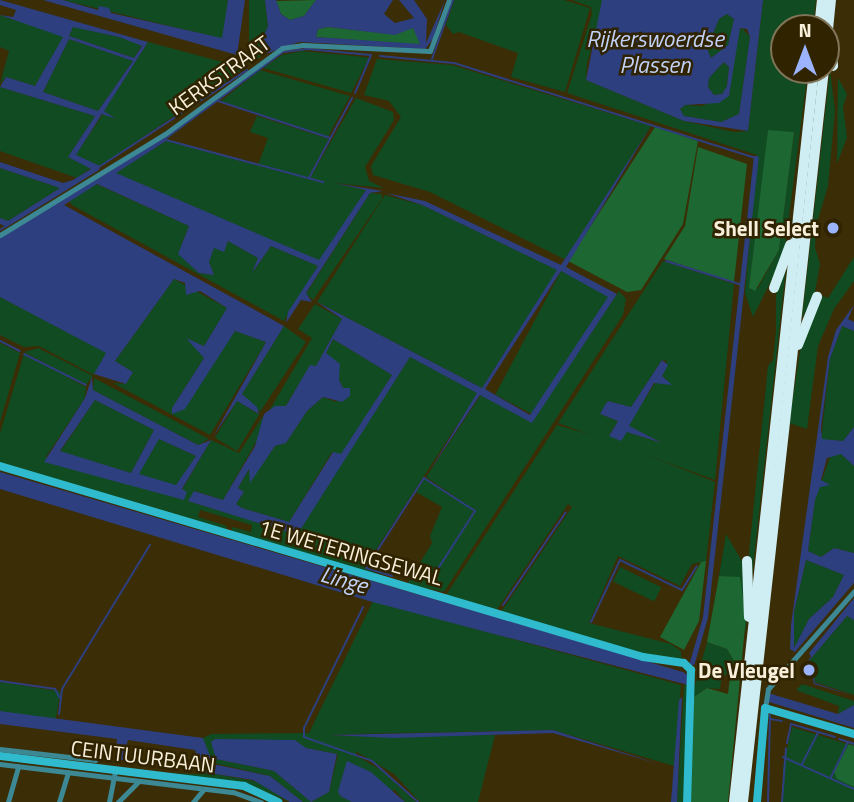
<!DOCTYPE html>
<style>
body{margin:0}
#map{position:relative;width:854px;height:802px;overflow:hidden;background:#3b2d05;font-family:"Titillium Web",sans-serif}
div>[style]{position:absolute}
.green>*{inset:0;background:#104b22;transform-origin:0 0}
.forest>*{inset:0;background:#1d6732}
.water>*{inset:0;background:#2d3f7f}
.stream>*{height:2px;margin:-1px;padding:0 1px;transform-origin:1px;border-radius:1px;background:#2d3f7f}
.canal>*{height:5px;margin:-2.5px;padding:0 2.5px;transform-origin:2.5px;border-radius:2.5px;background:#2d3f7f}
.street>*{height:5px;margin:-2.5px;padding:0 2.5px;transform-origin:2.5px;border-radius:2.5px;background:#3c8894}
.secondary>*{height:8px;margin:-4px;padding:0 4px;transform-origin:4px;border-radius:4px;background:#2fbace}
.highway>*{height:10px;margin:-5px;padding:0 5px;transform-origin:5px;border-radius:5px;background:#ceeef3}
.dots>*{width:19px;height:19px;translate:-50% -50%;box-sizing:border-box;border:4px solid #302300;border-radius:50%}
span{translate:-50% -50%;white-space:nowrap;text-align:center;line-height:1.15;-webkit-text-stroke:5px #302300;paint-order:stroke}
.street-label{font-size:21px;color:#f9f0db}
.poi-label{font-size:21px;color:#f9f0db;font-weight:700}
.right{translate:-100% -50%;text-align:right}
.water-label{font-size:23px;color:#c2d1f7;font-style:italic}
.north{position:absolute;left:770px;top:14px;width:70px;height:70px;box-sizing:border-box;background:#302300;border:2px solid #807558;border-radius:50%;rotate:0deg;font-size:19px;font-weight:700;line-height:28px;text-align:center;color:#f9f0db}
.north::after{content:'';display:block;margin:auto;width:24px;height:32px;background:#9bb4fd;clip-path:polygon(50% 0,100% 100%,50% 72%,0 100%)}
</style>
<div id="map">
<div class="green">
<div style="clip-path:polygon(63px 0,228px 0,223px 39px)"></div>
<div style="clip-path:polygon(249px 0,265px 0,268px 26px,260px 44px,263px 55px,249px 64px)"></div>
<div style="clip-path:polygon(454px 0,564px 0,590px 8px,565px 92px,511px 77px,518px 53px,459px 32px,453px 34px,446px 25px)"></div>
<div style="clip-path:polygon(evenodd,572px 0,602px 0,604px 9px,587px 63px,586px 80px,684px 121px,734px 132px,748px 131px,763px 0,816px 0,813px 28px,784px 28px,784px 70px,808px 70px,784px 255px,753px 317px,745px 293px,757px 155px,567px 93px,592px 14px,591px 7px,572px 0,768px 131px,794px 132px,779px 250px,758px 288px,751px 290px,768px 131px)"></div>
<div style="clip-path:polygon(727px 14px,734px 19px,728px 45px,711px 58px,707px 49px,719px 19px)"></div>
<div style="clip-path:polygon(0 15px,64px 36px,35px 86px,6px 77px,0 84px,9px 51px,0 47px)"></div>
<div style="clip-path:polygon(73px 26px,119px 37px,142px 45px,134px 58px,69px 36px)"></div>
<div style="clip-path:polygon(742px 28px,750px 37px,739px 114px,721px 122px,684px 116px,680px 109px,685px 105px,701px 106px,729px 96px,737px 32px)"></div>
<div style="clip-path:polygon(69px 39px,133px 61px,98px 111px,43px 92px)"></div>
<div style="clip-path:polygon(148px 42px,245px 68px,100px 166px,75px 156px,103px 114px,116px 118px,103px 112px)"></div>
<div style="clip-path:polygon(302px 51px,355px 56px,369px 58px,351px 93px,263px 68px,282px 55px)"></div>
<div style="clip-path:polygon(377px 59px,452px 65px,651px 126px,566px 260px,430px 192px,373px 175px,371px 166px,401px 117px,389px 101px,364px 95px)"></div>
<div style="clip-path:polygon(724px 62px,729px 67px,727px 86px,722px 94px,714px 95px,708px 87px,709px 78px)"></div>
<div style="clip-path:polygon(260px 70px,350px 96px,328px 137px,221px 101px)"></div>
<div style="clip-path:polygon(830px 70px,835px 111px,828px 186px,816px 226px,815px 248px,820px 264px,814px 297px,802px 318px)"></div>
<div style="clip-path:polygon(838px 78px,847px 94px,843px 107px,847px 137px,837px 164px)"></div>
<div style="clip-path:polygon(0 87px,95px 116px,68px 157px,91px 168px,77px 178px,0 151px)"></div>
<div style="clip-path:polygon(356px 98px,393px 112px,394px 120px,365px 167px,369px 181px,384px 188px,334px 183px,366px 190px,320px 261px,115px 173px,166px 141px,323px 183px,310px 178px)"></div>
<div style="clip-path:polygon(257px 116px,329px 139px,308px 178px,258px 165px,268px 138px,250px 132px)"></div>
<div style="clip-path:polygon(0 168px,60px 188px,8px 221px,0 218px)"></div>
<div style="clip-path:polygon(96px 184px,189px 226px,182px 243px,189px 264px,199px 273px,214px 275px,209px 262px,214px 247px,224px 251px,228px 241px,258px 258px,253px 272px,271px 246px,318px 266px,284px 321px,72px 205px,69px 200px)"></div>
<div style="clip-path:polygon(370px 193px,382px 194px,382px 199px,313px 300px,306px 294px)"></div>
<div style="clip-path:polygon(385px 195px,422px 205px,558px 270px,482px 388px,317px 302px)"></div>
<div style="clip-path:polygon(854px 257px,854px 281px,834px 309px,818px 346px,807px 429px,789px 423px,802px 339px,823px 296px,828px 298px)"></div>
<div style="clip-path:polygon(evenodd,663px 261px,734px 284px,715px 480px,558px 423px,663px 261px,662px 360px,667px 361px,662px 377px,666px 378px,655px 383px,628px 426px,662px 443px,627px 432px,609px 435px,618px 421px,600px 414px,608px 401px,631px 407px,662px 360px)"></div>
<div style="clip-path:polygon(786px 268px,751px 586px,749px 553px,768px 366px,773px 360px,776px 331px,776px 295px)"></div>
<div style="left:561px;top:271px;width:54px;height:140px;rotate:28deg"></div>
<div style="clip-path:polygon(174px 279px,227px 308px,204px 346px,190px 341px,204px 358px,172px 408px,235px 331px,266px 342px,210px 435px,113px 383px,126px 384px,133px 372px,115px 361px)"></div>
<div style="clip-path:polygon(619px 291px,626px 299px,623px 315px,444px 592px,407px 584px,432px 543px,430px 536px,442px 507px,416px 492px,425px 478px,474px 511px,430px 582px,476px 511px,426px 477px,481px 395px,532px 422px)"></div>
<div style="clip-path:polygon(0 297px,107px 353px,94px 375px,39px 346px,24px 347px,0 335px)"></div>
<div style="clip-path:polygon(315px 304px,342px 319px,316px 366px,310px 366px,285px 407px,266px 416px,312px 338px,298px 329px)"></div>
<div style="clip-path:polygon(284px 326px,306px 342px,260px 412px,242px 394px)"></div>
<div style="clip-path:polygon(842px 326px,854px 331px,854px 427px,843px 441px,821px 440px,830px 359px)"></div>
<div style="clip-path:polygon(333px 339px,392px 375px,341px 455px,332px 452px,289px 522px,242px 508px,236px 504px,244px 492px,238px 488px,250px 468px,250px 481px,275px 446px,286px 443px,307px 411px,323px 397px,336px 402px,343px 388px,326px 353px)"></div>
<div style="clip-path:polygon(0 343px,20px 353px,0 422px)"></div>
<div style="clip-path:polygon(39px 348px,42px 350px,93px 376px,86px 385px,24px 352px)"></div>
<div style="clip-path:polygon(24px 354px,86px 387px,85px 398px,46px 457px,184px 497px,182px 490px,211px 440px,239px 453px,263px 416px,260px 435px,223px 500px,195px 491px,188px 501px,296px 534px,410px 357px,478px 393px,364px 568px,391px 579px,232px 533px,232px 527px,251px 532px,252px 525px,200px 510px,198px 517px,227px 526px,226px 529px,0 464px,0 433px)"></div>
<div style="clip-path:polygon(94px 378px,209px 439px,198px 445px,93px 390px)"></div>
<div style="clip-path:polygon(95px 400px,154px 430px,131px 473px,60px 452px)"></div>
<div style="left:237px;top:401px;width:26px;height:43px;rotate:31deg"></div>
<div style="clip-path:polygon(557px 425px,609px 440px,715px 482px,706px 561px,692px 564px,680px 586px,618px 556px,589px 623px,671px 644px,681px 651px,682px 660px,656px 658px,501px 612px,572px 507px,568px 504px,496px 611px,446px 595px)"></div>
<div style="clip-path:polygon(159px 439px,196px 456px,176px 486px,138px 474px)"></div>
<div style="clip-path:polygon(831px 454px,841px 454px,854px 466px,854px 553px,834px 548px,821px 557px,808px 551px,815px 500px)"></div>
<div style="clip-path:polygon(726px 534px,743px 563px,748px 612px,745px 633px,740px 578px,719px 576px)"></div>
<div style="clip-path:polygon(806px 560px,844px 575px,833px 597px,809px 619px,794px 648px,794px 612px)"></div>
<div style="left:620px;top:567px;width:46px;height:16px;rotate:26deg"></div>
<div style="clip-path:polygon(373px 601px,681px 685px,674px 766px,553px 730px,354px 734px,330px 736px,495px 735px,478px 802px,420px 802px,394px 774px,357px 752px,355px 755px,381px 770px,416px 802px,405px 802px,395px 790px,340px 796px,352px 802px,311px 802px,329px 792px,338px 754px,306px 748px,295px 740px,212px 740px,216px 759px,274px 771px,311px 802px,303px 802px,270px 776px,210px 762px,203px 738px,211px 734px,309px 733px)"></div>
<div style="clip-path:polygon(847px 616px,854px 620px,854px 695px,815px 682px,813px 675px,803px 668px)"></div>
<div style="clip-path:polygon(707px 642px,727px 649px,736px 664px,730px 675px,722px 675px,720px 689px,707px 688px,691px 699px)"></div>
<div style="left:0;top:682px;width:61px;height:29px;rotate:9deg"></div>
<div style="clip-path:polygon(802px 684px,854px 701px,854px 705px,838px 714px,839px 706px,796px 690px)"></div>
<div style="clip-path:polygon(684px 685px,688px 685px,685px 802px,677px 802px)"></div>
<div style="clip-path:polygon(792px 727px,854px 746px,854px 802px,783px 802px,783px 767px)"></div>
<div style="clip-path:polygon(199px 767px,203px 772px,260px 782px,290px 802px,245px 783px,164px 773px,199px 774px)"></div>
</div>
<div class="forest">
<div style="clip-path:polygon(316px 0,304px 16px,290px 20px,281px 14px,276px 1px)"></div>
<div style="clip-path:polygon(328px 27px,390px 34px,413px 28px,419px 33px,420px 45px,316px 37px,318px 29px)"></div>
<div style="clip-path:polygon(655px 127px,698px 141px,683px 224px,641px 290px,627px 292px,568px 261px)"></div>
<div style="clip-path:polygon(768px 130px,794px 132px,779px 250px,755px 291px,749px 288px)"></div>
<div style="clip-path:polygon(698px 147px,747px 164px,734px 282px,664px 259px,685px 226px)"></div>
<div style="clip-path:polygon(706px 561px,699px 621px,684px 650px,660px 637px,701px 562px)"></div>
<div style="clip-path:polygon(719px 576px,740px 577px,746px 617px,728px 802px,689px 802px,691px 699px,707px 688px,728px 694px,731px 668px,736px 664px,727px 649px,707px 642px)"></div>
<div style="clip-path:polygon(849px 744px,854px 746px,854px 787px,837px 779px,834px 772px)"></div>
</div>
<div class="water">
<div style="clip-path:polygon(evenodd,0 0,148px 42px,104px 111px,116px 119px,102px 114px,76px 155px,100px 166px,99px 170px,7px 227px,0 224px,0 218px,8px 221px,60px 188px,0 168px,0 162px,63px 183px,73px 180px,91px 169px,68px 157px,95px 116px,0 87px,6px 77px,35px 86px,63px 37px,0 15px,13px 17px,16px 10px,0 5px,0 0,73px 27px,119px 37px,142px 46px,134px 58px,69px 36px,73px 27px,0 0,69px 39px,133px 61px,98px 111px,43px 92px,69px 39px)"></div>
<div style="clip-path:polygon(43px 0,63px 0,98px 10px,99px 6px,109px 8px,111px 13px,222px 38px,228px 0,245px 0,237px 55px)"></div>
<div style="clip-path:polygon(evenodd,265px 0,276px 0,281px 14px,290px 20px,304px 16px,316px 0,393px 0,384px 14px,395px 23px,414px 18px,399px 0,414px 0,427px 19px,426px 43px,445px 0,433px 39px,425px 49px,299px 42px,263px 55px,260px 44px,268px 26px,265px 0,328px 27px,395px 35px,413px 28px,420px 44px,316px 37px,318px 29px,328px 27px)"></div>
<div style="clip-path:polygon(evenodd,602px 0,763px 0,748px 131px,684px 121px,586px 80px,602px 0,727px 14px,734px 19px,728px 45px,711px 58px,707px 48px,719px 19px,727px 14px,602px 0,740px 28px,747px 29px,750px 37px,739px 114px,721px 122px,684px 116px,680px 109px,685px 105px,719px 103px,729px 96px,740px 28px,602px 0,724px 62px,729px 67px,727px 86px,722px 94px,714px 95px,708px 87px,709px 78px,724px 62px)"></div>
<div style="clip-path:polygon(evenodd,651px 126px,566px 267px,617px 294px,532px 423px,480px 395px,429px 472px,477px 393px,410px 357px,297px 535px,188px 501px,194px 491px,223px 500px,255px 446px,264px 414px,275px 406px,286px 406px,310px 365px,316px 366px,342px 319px,317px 302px,482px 388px,557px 270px,422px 205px,386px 193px,425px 201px,561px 265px,651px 126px,561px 271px,608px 297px,530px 415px,485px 389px,561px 271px,651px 126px,333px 339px,392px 375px,341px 454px,333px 452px,289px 522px,242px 508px,236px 504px,244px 492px,238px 488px,249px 469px,250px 483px,275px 446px,286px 443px,307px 411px,323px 397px,342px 402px,350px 396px,350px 388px,343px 388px,339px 380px,340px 364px,326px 353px,333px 339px)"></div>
<div style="clip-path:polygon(165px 137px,166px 141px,116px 173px,319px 260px,366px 190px,334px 183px,383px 191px,370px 193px,306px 293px,312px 302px,301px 300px,286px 323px,288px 312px,318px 266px,271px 246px,252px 273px,258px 258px,228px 241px,224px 252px,214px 248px,209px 262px,214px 275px,199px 273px,178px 254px,189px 226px,97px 184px,64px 205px,284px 326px,242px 394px,257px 407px,259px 414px,237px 401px,213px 437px,266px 342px,235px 331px,185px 409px,172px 414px,172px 408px,204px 358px,186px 338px,204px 346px,227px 308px,200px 291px,186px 295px,185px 283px,174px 279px,115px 361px,133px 372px,126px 384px,94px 374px,106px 353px,0 297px,0 238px)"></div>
<div style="clip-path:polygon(evenodd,854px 305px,848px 319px,854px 322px,854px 331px,842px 326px,830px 359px,821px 428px,822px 439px,843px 441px,854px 427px,854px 466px,841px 454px,827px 458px,821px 480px,830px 485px,820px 487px,815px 500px,808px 551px,821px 557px,834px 548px,854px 553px,854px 583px,795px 652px,790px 649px,791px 625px,828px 357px,836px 330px,854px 305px,806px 560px,844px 575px,833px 597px,809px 619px,794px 648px,794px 612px,806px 560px)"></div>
<div style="clip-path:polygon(662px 360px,668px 365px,662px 376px,672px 385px,654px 383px,629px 426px,662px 443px,627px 432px,621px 441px,609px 436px,618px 421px,600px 414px,605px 405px,608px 401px,631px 407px)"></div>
<div style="clip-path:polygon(evenodd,92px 377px,93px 390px,198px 445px,211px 440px,182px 489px,187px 492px,184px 500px,44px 462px,85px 398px,92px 377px,95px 400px,154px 430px,131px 473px,60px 451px,95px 400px,92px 377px,159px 439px,196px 456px,176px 485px,139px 474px,159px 439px)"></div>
<div style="clip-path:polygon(0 472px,683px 672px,688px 675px,688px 685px,369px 601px,0 489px)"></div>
<div style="clip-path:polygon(854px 598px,854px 620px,847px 616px,803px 668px,813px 675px,815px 683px,854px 696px,814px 684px,812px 675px,800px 670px,811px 657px,809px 653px)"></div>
<div style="clip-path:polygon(768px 693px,838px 714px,854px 705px,854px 728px,769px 702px)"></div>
<div style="clip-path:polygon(682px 697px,677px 802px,671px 802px,679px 700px)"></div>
<div style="clip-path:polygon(0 711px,203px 738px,213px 764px,270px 776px,303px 802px,290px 802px,253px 780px,203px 772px,195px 750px,128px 740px,123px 760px,115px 759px,117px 739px,0 724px)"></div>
<div style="clip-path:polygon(553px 730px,662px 765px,553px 733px,393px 738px,330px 735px)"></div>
<div style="clip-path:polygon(215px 739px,295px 740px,306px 748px,337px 754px,329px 792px,311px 802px,274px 771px,216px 759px,211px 742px)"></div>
<div style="clip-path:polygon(347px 761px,371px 772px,405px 802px,352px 802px,340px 796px,338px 791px)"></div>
</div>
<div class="stream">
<div style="left:380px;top:56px;width:74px;rotate:5.4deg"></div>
<div style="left:454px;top:63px;width:317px;rotate:17.5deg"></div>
<div style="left:432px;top:59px;width:63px;rotate:-70.4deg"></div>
<div style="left:218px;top:101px;width:118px;rotate:18.3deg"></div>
<div style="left:165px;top:139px;width:147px;rotate:-36.4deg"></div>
<div style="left:283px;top:52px;width:24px;rotate:-7deg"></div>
<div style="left:307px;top:49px;width:64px;rotate:5.4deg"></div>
<div style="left:371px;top:55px;width:41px;rotate:112.8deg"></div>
<div style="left:166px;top:140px;width:163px;rotate:15deg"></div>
<div style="left:99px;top:167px;width:177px;rotate:-33.2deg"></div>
<div style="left:309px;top:178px;width:91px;rotate:-61.7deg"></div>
<div style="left:0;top:230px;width:9px;rotate:-32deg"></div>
<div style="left:666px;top:261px;width:80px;rotate:17.5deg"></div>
<div style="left:0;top:341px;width:22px;rotate:27deg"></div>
<div style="left:24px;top:354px;width:69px;rotate:26.6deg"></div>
<div style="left:392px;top:576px;width:27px;rotate:-163deg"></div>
<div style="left:366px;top:568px;width:107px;rotate:-57.2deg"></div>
<div style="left:424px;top:478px;width:61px;rotate:32.9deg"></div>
<div style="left:475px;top:511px;width:83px;rotate:122.7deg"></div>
<div style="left:503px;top:605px;width:112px;rotate:-55.9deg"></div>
<div style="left:363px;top:607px;width:135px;rotate:116deg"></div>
<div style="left:304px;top:728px;width:9px;rotate:90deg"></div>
<div style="left:304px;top:737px;width:72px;rotate:19.4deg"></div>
<div style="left:372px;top:761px;width:62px;rotate:41.7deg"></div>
<div style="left:591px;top:622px;width:68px;rotate:-64.9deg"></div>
<div style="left:620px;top:560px;width:69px;rotate:25.8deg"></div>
<div style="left:682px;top:590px;width:28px;rotate:-58deg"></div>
<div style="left:0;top:681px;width:56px;rotate:8.3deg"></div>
<div style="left:55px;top:689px;width:10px;rotate:61deg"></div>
<div style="left:59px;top:714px;width:25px;rotate:-83deg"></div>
<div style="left:62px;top:689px;width:169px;rotate:-58.6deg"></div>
<div style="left:770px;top:719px;width:12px;rotate:9deg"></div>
<div style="left:839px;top:739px;width:16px;rotate:18deg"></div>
<div style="left:787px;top:743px;width:19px;rotate:-78deg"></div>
<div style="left:791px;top:724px;width:46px;rotate:16.5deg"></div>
<div style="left:783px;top:757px;width:78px;rotate:24.3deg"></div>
<div style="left:802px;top:764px;width:36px;rotate:-63deg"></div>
<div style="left:831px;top:777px;width:39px;rotate:-64deg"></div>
<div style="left:768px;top:802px;width:87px;rotate:-88.7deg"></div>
<div style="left:782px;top:802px;width:54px;rotate:-85.8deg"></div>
</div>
<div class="canal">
<div style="left:692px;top:662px;width:47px;rotate:-73.9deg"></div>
<div style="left:705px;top:617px;width:462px;rotate:-83.7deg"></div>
</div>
<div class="street">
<div style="left:0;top:235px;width:193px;rotate:-31.5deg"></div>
<div style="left:165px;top:134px;width:145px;rotate:-36.3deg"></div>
<div style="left:282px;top:48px;width:21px;rotate:-8deg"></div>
<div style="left:303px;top:45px;width:127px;rotate:2.7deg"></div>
<div style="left:430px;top:51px;width:54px;rotate:-69.6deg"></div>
<div style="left:765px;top:708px;width:19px;rotate:-81deg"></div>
<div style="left:768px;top:689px;width:130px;rotate:-48.7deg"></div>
<div style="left:0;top:749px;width:96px;rotate:6.6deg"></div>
<div style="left:0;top:764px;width:235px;rotate:6.9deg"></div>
<div style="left:233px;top:792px;width:30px;rotate:20deg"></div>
<div style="left:8px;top:802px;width:37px;rotate:-74deg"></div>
<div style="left:59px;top:802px;width:31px;rotate:-73deg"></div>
<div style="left:109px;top:802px;width:33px;rotate:-79deg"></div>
<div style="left:118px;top:802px;width:30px;rotate:-45deg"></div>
<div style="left:193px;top:802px;width:17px;rotate:-50deg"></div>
</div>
<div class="secondary">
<div style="left:0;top:466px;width:671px;rotate:16.54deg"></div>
<div style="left:643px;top:657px;width:41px;rotate:8.3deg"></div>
<div style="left:684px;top:663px;width:10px;rotate:45deg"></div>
<div style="left:691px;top:670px;width:132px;rotate:91.7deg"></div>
<div style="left:0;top:756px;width:246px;rotate:7deg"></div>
<div style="left:244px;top:786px;width:38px;rotate:25deg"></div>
<div style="left:757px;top:802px;width:94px;rotate:-85.1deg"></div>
<div style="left:765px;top:708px;width:93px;rotate:16.3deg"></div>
</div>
<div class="highway">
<div style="left:819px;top:28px;width:28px;rotate:-84deg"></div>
<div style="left:831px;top:42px;width:24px;rotate:85deg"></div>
<div style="left:826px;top:49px;width:49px;rotate:-84.2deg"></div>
<div style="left:774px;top:288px;width:46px;rotate:-69.6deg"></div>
<div style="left:798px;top:345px;width:52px;rotate:-68.4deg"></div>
<div style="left:747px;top:561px;width:56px;rotate:88deg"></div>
<div style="left:734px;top:802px;width:736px;rotate:-83.76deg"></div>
<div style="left:743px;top:802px;width:736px;rotate:-83.69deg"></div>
</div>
<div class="dots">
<div style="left:833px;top:228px;background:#9bb4fd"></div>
<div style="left:809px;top:670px;background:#9bb4fd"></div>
</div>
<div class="street-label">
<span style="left:219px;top:75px;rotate:-36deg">KERKSTRAAT</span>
<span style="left:351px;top:552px;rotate:16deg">1E WETERINGSEWAL</span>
<span style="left:143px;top:756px;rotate:7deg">CEINTUURBAAN</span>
</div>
<div class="poi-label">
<span class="right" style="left:819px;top:228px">Shell Select</span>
<span class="right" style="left:795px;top:670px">De Vleugel</span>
</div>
<div class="water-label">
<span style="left:655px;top:52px">Rijkerswoerdse<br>Plassen</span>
<span style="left:344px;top:580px;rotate:16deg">Linge</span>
</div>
<div class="north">N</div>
</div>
